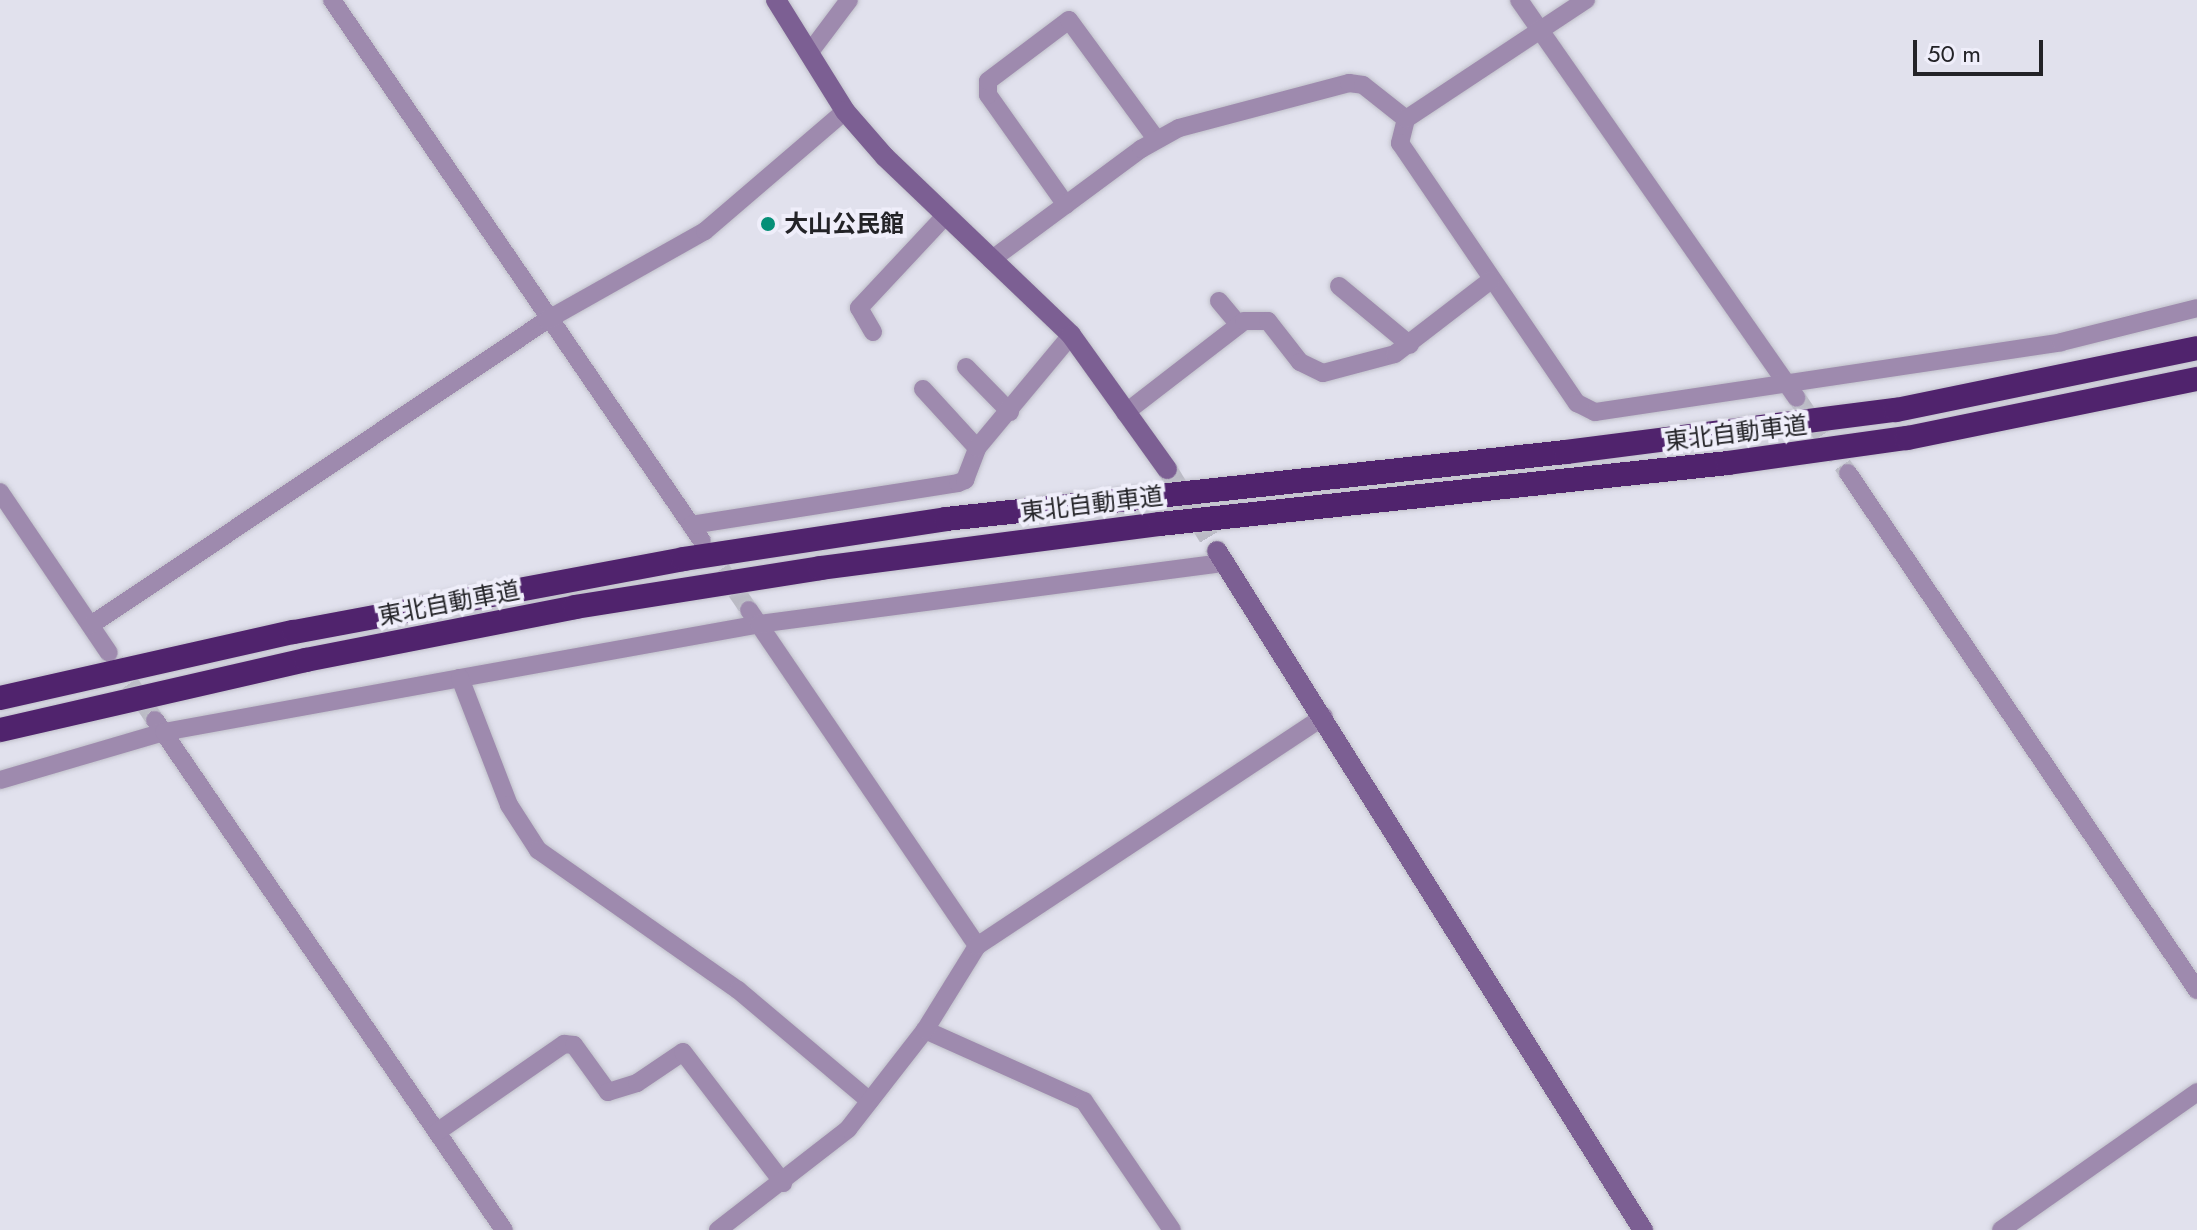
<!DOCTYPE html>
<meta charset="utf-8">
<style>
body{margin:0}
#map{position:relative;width:2197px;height:1230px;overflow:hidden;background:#e1e1ed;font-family:Jost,"Noto Sans JP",sans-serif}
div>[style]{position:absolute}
.street-tunnel>*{height:18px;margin-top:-9px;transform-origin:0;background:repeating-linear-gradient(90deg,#bbbbc5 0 18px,transparent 0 27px)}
.secondary-tunnel>*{height:20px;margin-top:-10px;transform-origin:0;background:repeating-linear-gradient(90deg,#bbbbc5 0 20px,transparent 0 30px)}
.roads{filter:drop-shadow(0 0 2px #bfbfc9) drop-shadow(0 0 2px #bfbfc9)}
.street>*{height:18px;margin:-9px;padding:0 9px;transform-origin:9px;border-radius:9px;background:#9e8aae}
.secondary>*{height:20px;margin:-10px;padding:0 10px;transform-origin:10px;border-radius:10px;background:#7c5f93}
.highway>*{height:24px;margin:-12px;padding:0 12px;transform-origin:12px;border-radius:12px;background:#50236d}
.dots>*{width:22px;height:22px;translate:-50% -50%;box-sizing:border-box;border:4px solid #efeefa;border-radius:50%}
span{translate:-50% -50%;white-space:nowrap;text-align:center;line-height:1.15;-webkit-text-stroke:8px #efeefa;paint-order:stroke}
.poi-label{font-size:24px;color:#232327;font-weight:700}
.left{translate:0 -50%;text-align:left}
.street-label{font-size:24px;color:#232327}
.scale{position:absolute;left:1913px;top:40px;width:130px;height:36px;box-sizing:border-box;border:4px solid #232327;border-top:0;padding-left:10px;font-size:24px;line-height:28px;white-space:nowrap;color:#232327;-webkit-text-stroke:6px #efeefa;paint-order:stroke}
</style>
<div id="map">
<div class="street-tunnel">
<div style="left:1797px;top:398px;width:91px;rotate:55.8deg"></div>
<div style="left:706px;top:547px;width:76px;rotate:55.7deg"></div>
<div style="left:115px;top:661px;width:71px;rotate:55.9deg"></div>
</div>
<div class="secondary-tunnel">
<div style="left:1167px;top:469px;width:96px;rotate:58.6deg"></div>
</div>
<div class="roads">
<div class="street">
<div style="left:332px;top:0;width:655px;rotate:55.63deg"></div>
<div style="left:1519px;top:0;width:485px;rotate:55.1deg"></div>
<div style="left:810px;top:52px;width:65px;rotate:-53.1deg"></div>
<div style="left:1406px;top:119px;width:25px;rotate:104deg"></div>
<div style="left:1400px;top:143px;width:315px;rotate:55.8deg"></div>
<div style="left:1577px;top:403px;width:20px;rotate:27deg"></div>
<div style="left:1595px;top:412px;width:471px;rotate:-8.5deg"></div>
<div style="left:2061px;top:342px;width:140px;rotate:-14deg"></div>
<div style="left:1066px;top:205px;width:135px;rotate:-125.3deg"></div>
<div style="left:988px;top:95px;width:14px;rotate:-90deg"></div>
<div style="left:988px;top:81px;width:101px;rotate:-37deg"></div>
<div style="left:1069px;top:20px;width:147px;rotate:53.8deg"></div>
<div style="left:991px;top:260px;width:187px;rotate:-36.5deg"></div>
<div style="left:1141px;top:149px;width:43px;rotate:-28.9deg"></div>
<div style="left:1179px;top:128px;width:176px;rotate:-14.8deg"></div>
<div style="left:1349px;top:83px;width:14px;rotate:8deg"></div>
<div style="left:1363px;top:85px;width:55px;rotate:38.3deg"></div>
<div style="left:1406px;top:119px;width:216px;rotate:-33.5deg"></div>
<div style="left:1339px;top:286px;width:92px;rotate:39.7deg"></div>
<div style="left:1219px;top:301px;width:31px;rotate:50deg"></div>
<div style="left:873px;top:332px;width:28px;rotate:-120deg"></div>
<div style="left:859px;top:308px;width:127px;rotate:-46.9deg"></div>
<div style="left:966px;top:367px;width:63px;rotate:45.6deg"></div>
<div style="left:923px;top:389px;width:80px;rotate:47.5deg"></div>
<div style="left:1125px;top:413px;width:150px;rotate:-37.7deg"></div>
<div style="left:1244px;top:321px;width:24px"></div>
<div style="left:1268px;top:321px;width:52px;rotate:52deg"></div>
<div style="left:1300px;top:362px;width:25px;rotate:26deg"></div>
<div style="left:1323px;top:373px;width:74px;rotate:-14.8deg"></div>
<div style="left:1395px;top:354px;width:121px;rotate:-37.6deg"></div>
<div style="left:1848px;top:473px;width:624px;rotate:55.98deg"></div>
<div style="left:0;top:492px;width:194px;rotate:55.9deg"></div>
<div style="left:691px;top:525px;width:270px;rotate:-8.9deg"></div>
<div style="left:958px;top:483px;width:8px;rotate:-23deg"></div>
<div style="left:965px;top:480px;width:34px;rotate:-69deg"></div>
<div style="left:977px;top:448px;width:147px;rotate:-50.2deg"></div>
<div style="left:749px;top:610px;width:406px;rotate:55.8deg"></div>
<div style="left:91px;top:625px;width:549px;rotate:-33.78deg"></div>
<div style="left:547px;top:320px;width:181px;rotate:-29.4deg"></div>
<div style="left:705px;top:231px;width:184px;rotate:-40.6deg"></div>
<div style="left:460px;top:678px;width:304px;rotate:-10.2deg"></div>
<div style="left:759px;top:624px;width:470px;rotate:-7.5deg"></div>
<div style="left:155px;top:720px;width:618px;rotate:55.62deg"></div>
<div style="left:0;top:780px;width:171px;rotate:-16.3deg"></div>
<div style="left:164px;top:732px;width:301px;rotate:-10.3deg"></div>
<div style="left:460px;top:678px;width:136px;rotate:68.9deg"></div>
<div style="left:509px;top:805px;width:54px;rotate:57.2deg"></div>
<div style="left:538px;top:850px;width:244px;rotate:35deg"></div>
<div style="left:738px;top:990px;width:172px;rotate:40.1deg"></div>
<div style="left:925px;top:1030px;width:174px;rotate:24.1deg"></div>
<div style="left:1084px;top:1101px;width:156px;rotate:55.7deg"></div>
<div style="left:437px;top:1132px;width:155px;rotate:-34.7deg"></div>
<div style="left:564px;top:1044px;width:10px;rotate:6deg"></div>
<div style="left:574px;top:1045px;width:58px;rotate:54.1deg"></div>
<div style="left:608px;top:1092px;width:30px;rotate:-17deg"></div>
<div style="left:637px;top:1083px;width:55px;rotate:-34deg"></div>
<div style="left:683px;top:1052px;width:165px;rotate:52.6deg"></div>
<div style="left:718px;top:1230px;width:165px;rotate:-37.8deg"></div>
<div style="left:848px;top:1129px;width:125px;rotate:-52.1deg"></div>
<div style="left:925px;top:1030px;width:99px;rotate:-58.2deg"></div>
<div style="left:977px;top:946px;width:416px;rotate:-33.5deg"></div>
<div style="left:2001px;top:1230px;width:240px;rotate:-35.1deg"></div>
</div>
<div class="secondary">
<div style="left:776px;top:0;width:131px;rotate:58.1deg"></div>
<div style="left:845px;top:111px;width:61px;rotate:49deg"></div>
<div style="left:885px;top:157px;width:257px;rotate:43.7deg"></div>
<div style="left:1071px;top:335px;width:165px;rotate:54.4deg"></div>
<div style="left:1217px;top:551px;width:802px;rotate:57.9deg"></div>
</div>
<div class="highway">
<div style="left:0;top:698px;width:301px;rotate:-12.7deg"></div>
<div style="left:294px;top:632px;width:396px;rotate:-10.6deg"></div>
<div style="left:683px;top:559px;width:266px;rotate:-8.6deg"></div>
<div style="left:946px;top:519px;width:624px;rotate:-6.17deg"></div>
<div style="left:1566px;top:452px;width:333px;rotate:-7.3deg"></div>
<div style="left:1896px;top:410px;width:307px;rotate:-11.6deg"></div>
<div style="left:0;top:730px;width:314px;rotate:-12.9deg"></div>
<div style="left:306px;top:660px;width:274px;rotate:-11.1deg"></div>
<div style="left:575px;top:607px;width:248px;rotate:-9deg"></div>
<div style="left:820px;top:568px;width:343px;rotate:-7.4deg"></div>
<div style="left:1160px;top:524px;width:571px;rotate:-6.13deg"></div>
<div style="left:1728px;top:463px;width:181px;rotate:-8deg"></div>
<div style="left:1907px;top:438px;width:296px;rotate:-11.5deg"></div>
</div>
</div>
<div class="dots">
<div style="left:768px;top:224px;background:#058f77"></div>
</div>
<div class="poi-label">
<span class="left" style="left:784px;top:224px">大山公民館</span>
</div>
<div class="street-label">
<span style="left:1736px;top:433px;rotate:-7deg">東北自動車道</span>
<span style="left:1092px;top:504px;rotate:-7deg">東北自動車道</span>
<span style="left:449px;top:603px;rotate:-11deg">東北自動車道</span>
</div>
<div class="scale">50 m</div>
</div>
